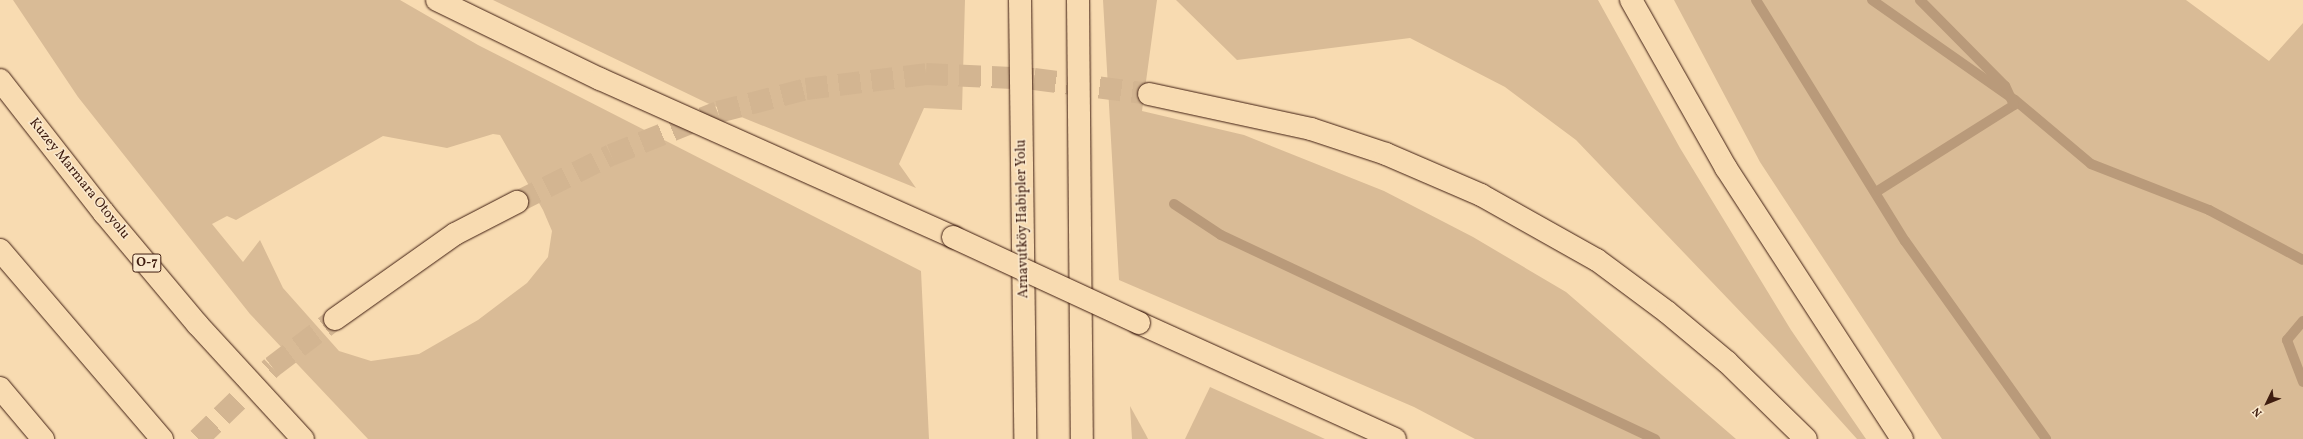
<!DOCTYPE html>
<meta charset="utf-8">
<style>
body{margin:0}
#map{position:relative;width:2303px;height:439px;overflow:hidden;background:#f8dbb1;font-family:Vollkorn,serif}
div>[style]{position:absolute}
.green>*{inset:0;background:#d9bb96}
.stream>*{height:10px;margin:-5px;padding:0 5px;transform-origin:5px;border-radius:5px;background:#b99a7a}
.motorway-tunnel>*{height:22px;margin-top:-11px;transform-origin:0;background:repeating-linear-gradient(90deg,#d3b591 0 22px,transparent 0 33px)}
.roads{filter:drop-shadow(0 0 1px #3f1d10) drop-shadow(0 0 1px #3f1d10)}
.trunk>*{height:22px;margin:-11px;padding:0 11px;transform-origin:11px;border-radius:11px;background:#f8dbb1}
.motorway>*{height:22px;margin:-11px;padding:0 11px;transform-origin:11px;border-radius:11px;background:#f8dbb1}
.bridges{filter:drop-shadow(0 0 1px #3f1d10) drop-shadow(0 0 1px #3f1d10)}
.motorway-bridge>*{height:22px;margin:-11px;padding:0 11px;transform-origin:11px;border-radius:11px;background:#f8dbb1}
span{translate:-50% -50%;white-space:nowrap;text-align:center;line-height:1.15;-webkit-text-stroke:3px #fae8cc;paint-order:stroke}
.shield-label span{padding:1px 3px;background:#fae8cc;border:1px solid;border-radius:3px;-webkit-text-stroke-width:0}
.shield-label{font-size:13px;color:#3f1d10;font-weight:700}
.street-label{font-size:14px;color:#3f1d10}
.north{position:absolute;left:2247px;top:383px;width:40px;height:40px;-webkit-text-stroke:3px #fae8cc;paint-order:stroke;rotate:227deg;font-size:11px;font-weight:700;line-height:16px;text-align:center;color:#3f1d10}
.north::after{content:'';display:block;margin:auto;width:14px;height:18px;background:#3f1d10;clip-path:polygon(50% 0,100% 100%,50% 72%,0 100%)}
</style>
<div id="map">
<div class="green">
<div style="clip-path:polygon(evenodd,13px 0,400px 0,478px 45px,921px 271px,929px 439px,368px 439px,250px 314px,78px 97px,13px 0,493px 134px,500px 135px,543px 210px,552px 231px,548px 257px,527px 283px,478px 320px,419px 354px,371px 361px,339px 351px,283px 288px,260px 240px,243px 262px,212px 224px,227px 216px,236px 220px,383px 136px,447px 148px,493px 134px)"></div>
<div style="clip-path:polygon(493px 0,965px 0,962px 110px,924px 108px,899px 164px,916px 188px,707px 103px)"></div>
<div style="clip-path:polygon(1103px 0,1157px 0,1142px 111px,1244px 135px,1384px 191px,1473px 237px,1566px 292px,1736px 439px,1475px 439px,1414px 407px,1119px 280px)"></div>
<div style="clip-path:polygon(1176px 0,1598px 0,1680px 148px,1791px 330px,1866px 439px,1857px 439px,1776px 349px,1576px 140px,1505px 87px,1410px 38px,1237px 60px)"></div>
<div style="clip-path:polygon(1674px 0,2186px 0,2269px 61px,2303px 23px,2303px 439px,1942px 439px,1760px 162px)"></div>
<div style="clip-path:polygon(1210px 387px,1312px 433px,1325px 439px,1185px 439px)"></div>
<div style="clip-path:polygon(1130px 406px,1146px 435px,1148px 439px,1132px 439px)"></div>
</div>
<div class="stream">
<div style="left:1756px;top:0;width:283px;rotate:58.3deg"></div>
<div style="left:1905px;top:241px;width:243px;rotate:54.5deg"></div>
<div style="left:1872px;top:0;width:174px;rotate:35deg"></div>
<div style="left:2015px;top:100px;width:99px;rotate:40.1deg"></div>
<div style="left:2091px;top:164px;width:127px;rotate:21.3deg"></div>
<div style="left:2209px;top:210px;width:106px;rotate:28deg"></div>
<div style="left:1876px;top:192px;width:163px;rotate:-32.2deg"></div>
<div style="left:2014px;top:105px;width:21px;rotate:-115deg"></div>
<div style="left:2005px;top:86px;width:121px;rotate:-134.7deg"></div>
<div style="left:1174px;top:204px;width:56px;rotate:33.4deg"></div>
<div style="left:1221px;top:235px;width:480px;rotate:25.2deg"></div>
<div style="left:2303px;top:321px;width:25px;rotate:130deg"></div>
<div style="left:2287px;top:340px;width:45px;rotate:69.1deg"></div>
</div>
<div class="motorway-tunnel">
<div style="left:517px;top:202px;width:105px;rotate:-26.6deg"></div>
<div style="left:611px;top:155px;width:115px;rotate:-21.9deg"></div>
<div style="left:718px;top:112px;width:91px;rotate:-14.6deg"></div>
<div style="left:806px;top:89px;width:121px;rotate:-7.1deg"></div>
<div style="left:926px;top:74px;width:108px;rotate:2.7deg"></div>
<div style="left:1034px;top:79px;width:116px;rotate:7.4deg"></div>
<div style="left:198px;top:439px;width:103px;rotate:-44.2deg"></div>
<div style="left:272px;top:367px;width:79px;rotate:-37.3deg"></div>
</div>
<div class="roads">
<div class="trunk">
<div style="left:1020px;top:0;width:439px;rotate:89.3deg"></div>
<div style="left:1078px;top:0;width:439px;rotate:89.5deg"></div>
</div>
<div class="motorway">
<div style="left:437px;top:0;width:181px;rotate:25.9deg"></div>
<div style="left:600px;top:79px;width:387px;rotate:24.1deg"></div>
<div style="left:1631px;top:0;width:193px;rotate:60.5deg"></div>
<div style="left:1726px;top:168px;width:323px;rotate:57deg"></div>
<div style="left:0;top:80px;width:169px;rotate:52deg"></div>
<div style="left:104px;top:213px;width:146px;rotate:50deg"></div>
<div style="left:198px;top:325px;width:155px;rotate:47.4deg"></div>
<div style="left:1149px;top:94px;width:166px;rotate:12.2deg"></div>
<div style="left:1311px;top:129px;width:79px;rotate:18.4deg"></div>
<div style="left:1386px;top:154px;width:103px;rotate:23.3deg"></div>
<div style="left:1481px;top:195px;width:133px;rotate:29.3deg"></div>
<div style="left:1597px;top:260px;width:87px;rotate:36.6deg"></div>
<div style="left:1667px;top:312px;width:78px;rotate:39.8deg"></div>
<div style="left:1727px;top:362px;width:110px;rotate:44.3deg"></div>
<div style="left:0;top:250px;width:249px;rotate:49.4deg"></div>
<div style="left:335px;top:319px;width:147px;rotate:-35.3deg"></div>
<div style="left:455px;top:234px;width:70px;rotate:-27.3deg"></div>
<div style="left:1139px;top:323px;width:281px;rotate:24.4deg"></div>
<div style="left:0;top:388px;width:67px;rotate:49.9deg"></div>
</div>
</div>
<div class="bridges">
<div class="motorway-bridge">
<div style="left:953px;top:237px;width:205px;rotate:24.8deg"></div>
</div>
</div>
<div class="shield-label">
<span style="left:147px;top:263px">O-7</span>
</div>
<div class="street-label">
<span style="left:79px;top:179px;rotate:51deg">Kuzey Marmara Otoyolu</span>
<span style="left:1023px;top:219px;rotate:-91deg">Arnavutköy Habipler Yolu</span>
</div>
<div class="north">N</div>
</div>
